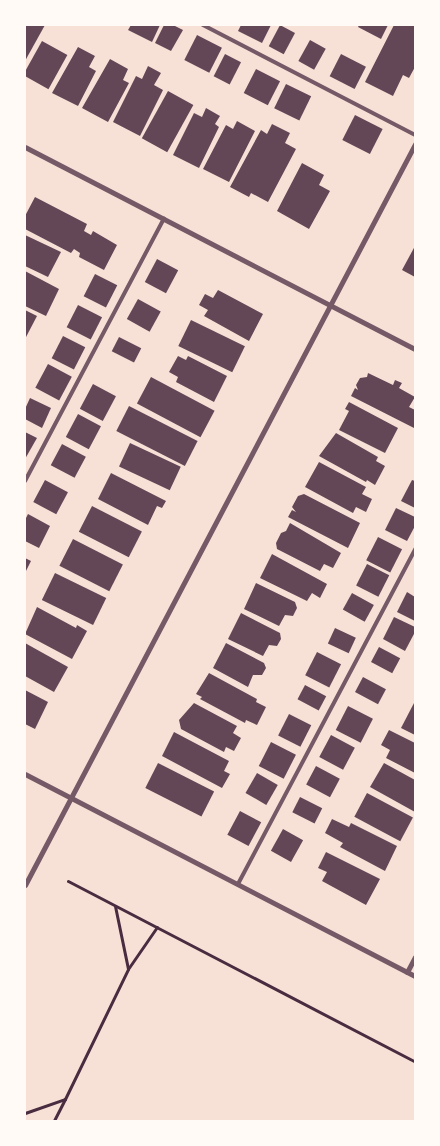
<!DOCTYPE html>
<style>
body{margin:0}
#map{position:relative;width:440px;height:1146px;overflow:hidden;background:#f7e1d7;font-family:"IBM Plex Sans",sans-serif}
div>[style]{position:absolute}
.building>*{inset:0;background:#644757;transform-origin:0 0}
.path>*{height:3px;margin:-1.5px;padding:0 1.5px;transform-origin:1.5px;border-radius:1.5px;background:#4a2c40}
.service>*{height:4px;margin:-2px;padding:0 2px;transform-origin:2px;border-radius:2px;background:#755966}
.minor>*{height:5px;margin:-2.5px;padding:0 2.5px;transform-origin:2.5px;border-radius:2.5px;background:#755966}
span{translate:-50% -50%;white-space:nowrap;text-align:center;line-height:1.15;-webkit-text-stroke:5px #fffaf5;paint-order:stroke}
.frame{position:absolute;inset:0;border:26px solid #fffaf5;pointer-events:none}
</style>
<div id="map">
<div class="building">
<div style="clip-path:polygon(25px 25px,45px 25px,25px 61px)"></div>
<div style="clip-path:polygon(131px 25px,160px 25px,152px 42px,128px 30px)"></div>
<div style="clip-path:polygon(164px 25px,173px 25px,183px 30px,171px 51px,155px 43px)"></div>
<div style="clip-path:polygon(241px 25px,271px 25px,262px 43px,238px 31px)"></div>
<div style="left:280px;top:25px;width:17px;height:24px;rotate:28deg"></div>
<div style="clip-path:polygon(359px 25px,388px 25px,381px 39px,358px 27px)"></div>
<div style="clip-path:polygon(394px 25px,415px 25px,415px 67px,409px 78px,403px 75px,393px 96px,365px 82px)"></div>
<div style="left:197px;top:35px;width:28px;height:28px;rotate:27deg"></div>
<div style="left:310px;top:40px;width:18px;height:24px;rotate:29deg"></div>
<div style="left:42px;top:41px;width:29px;height:39px;rotate:29deg"></div>
<div style="clip-path:polygon(78px 47px,95px 56px,89px 67px,96px 71px,78px 106px,52px 93px)"></div>
<div style="left:225px;top:54px;width:18px;height:25px;rotate:27deg"></div>
<div style="left:341px;top:54px;width:28px;height:25px;rotate:27deg"></div>
<div style="clip-path:polygon(110px 59px,128px 69px,123px 80px,129px 83px,108px 122px,82px 108px)"></div>
<div style="clip-path:polygon(148px 66px,161px 73px,154px 85px,163px 90px,140px 136px,113px 122px,136px 76px,142px 79px)"></div>
<div style="left:256px;top:69px;width:27px;height:27px;rotate:27deg"></div>
<div style="left:286px;top:84px;width:28px;height:27px;rotate:26deg"></div>
<div style="left:168px;top:91px;width:29px;height:54px;rotate:29deg"></div>
<div style="clip-path:polygon(206px 108px,220px 116px,215px 124px,219px 127px,199px 168px,173px 155px,194px 113px,202px 117px)"></div>
<div style="left:355px;top:115px;width:31px;height:28px;rotate:27deg"></div>
<div style="clip-path:polygon(237px 121px,255px 131px,229px 182px,203px 169px,226px 125px,233px 129px)"></div>
<div style="clip-path:polygon(272px 124px,290px 133px,285px 143px,296px 149px,268px 202px,251px 193px,249px 197px,230px 187px,261px 130px,267px 134px)"></div>
<div style="clip-path:polygon(302px 163px,324px 175px,319px 185px,330px 191px,309px 229px,277px 211px)"></div>
<div style="clip-path:polygon(35px 197px,87px 224px,84px 231px,91px 235px,93px 231px,117px 245px,104px 270px,79px 257px,80px 253px,74px 249px,71px 253px,25px 229px,25px 216px)"></div>
<div style="clip-path:polygon(25px 235px,61px 252px,48px 277px,25px 266px)"></div>
<div style="clip-path:polygon(415px 246px,415px 277px,402px 270px)"></div>
<div style="left:157px;top:259px;width:24px;height:26px;rotate:28deg"></div>
<div style="clip-path:polygon(25px 271px,59px 289px,46px 316px,25px 306px)"></div>
<div style="left:95px;top:274px;width:25px;height:25px;rotate:27deg"></div>
<div style="clip-path:polygon(218px 290px,263px 314px,249px 341px,204px 316px,208px 310px,199px 305px,205px 294px,213px 298px)"></div>
<div style="left:138px;top:299px;width:26px;height:23px;rotate:29deg"></div>
<div style="left:78px;top:305px;width:27px;height:25px;rotate:27deg"></div>
<div style="clip-path:polygon(25px 310px,37px 316px,25px 339px)"></div>
<div style="left:191px;top:320px;width:60px;height:29px;rotate:26deg"></div>
<div style="left:63px;top:336px;width:25px;height:25px;rotate:27deg"></div>
<div style="left:119px;top:337px;width:25px;height:16px;rotate:27deg"></div>
<div style="clip-path:polygon(178px 356px,186px 360px,188px 356px,227px 376px,214px 402px,176px 382px,178px 377px,169px 372px)"></div>
<div style="left:48px;top:364px;width:27px;height:27px;rotate:28deg"></div>
<div style="clip-path:polygon(368px 373px,393px 385px,395px 380px,402px 383px,399px 388px,415px 397px,409px 407px,415px 410px,414px 428px,351px 396px,355px 388px,358px 390px,356px 385px,360px 378px,367px 377px)"></div>
<div style="left:151px;top:377px;width:72px;height:30px;rotate:28deg"></div>
<div style="left:93px;top:384px;width:26px;height:28px;rotate:28deg"></div>
<div style="clip-path:polygon(30px 398px,51px 408px,42px 428px,25px 419px,25px 409px)"></div>
<div style="clip-path:polygon(349px 402px,398px 428px,385px 453px,339px 430px,349px 411px,345px 409px)"></div>
<div style="left:129px;top:406px;width:77px;height:28px;rotate:27deg"></div>
<div style="left:78px;top:414px;width:26px;height:26px;rotate:28deg"></div>
<div style="clip-path:polygon(25px 432px,37px 438px,25px 459px)"></div>
<div style="clip-path:polygon(336px 433px,378px 457px,376px 461px,385px 466px,375px 485px,367px 480px,366px 482px,319px 456px)"></div>
<div style="left:130px;top:443px;width:56px;height:26px;rotate:25deg"></div>
<div style="left:62px;top:444px;width:27px;height:24px;rotate:28deg"></div>
<div style="clip-path:polygon(319px 462px,366px 487px,362px 494px,372px 499px,366px 512px,356px 507px,353px 513px,305px 487px)"></div>
<div style="clip-path:polygon(111px 473px,166px 501px,162px 508px,157px 506px,148px 525px,98px 499px)"></div>
<div style="left:45px;top:480px;width:26px;height:25px;rotate:28deg"></div>
<div style="clip-path:polygon(412px 480px,415px 481px,415px 508px,401px 501px)"></div>
<div style="clip-path:polygon(304px 494px,360px 523px,348px 548px,288px 517px,292px 510px,296px 512px,292px 507px,298px 496px)"></div>
<div style="left:92px;top:506px;width:56px;height:29px;rotate:27deg"></div>
<div style="clip-path:polygon(396px 508px,415px 517px,415px 526px,407px 541px,385px 530px)"></div>
<div style="clip-path:polygon(28px 514px,50px 526px,39px 548px,25px 541px,25px 520px)"></div>
<div style="clip-path:polygon(290px 523px,341px 553px,333px 568px,324px 564px,320px 571px,277px 549px,276px 543px,281px 533px,286px 531px)"></div>
<div style="left:378px;top:537px;width:27px;height:26px;rotate:27deg"></div>
<div style="left:73px;top:539px;width:56px;height:30px;rotate:27deg"></div>
<div style="clip-path:polygon(272px 554px,327px 584px,320px 598px,312px 593px,307px 601px,260px 578px)"></div>
<div style="clip-path:polygon(25px 558px,31px 561px,25px 573px)"></div>
<div style="left:367px;top:564px;width:25px;height:24px;rotate:27deg"></div>
<div style="left:55px;top:573px;width:57px;height:30px;rotate:26deg"></div>
<div style="clip-path:polygon(256px 583px,295px 602px,297px 608px,293px 616px,285px 615px,279px 626px,244px 609px)"></div>
<div style="clip-path:polygon(407px 592px,415px 597px,415px 621px,397px 612px)"></div>
<div style="left:352px;top:593px;width:25px;height:19px;rotate:29deg"></div>
<div style="clip-path:polygon(37px 607px,76px 628px,77px 625px,87px 631px,72px 659px,25px 634px)"></div>
<div style="clip-path:polygon(241px 613px,280px 633px,281px 639px,277px 646px,269px 645px,263px 656px,228px 639px)"></div>
<div style="clip-path:polygon(394px 617px,415px 627px,415px 632px,405px 651px,383px 639px)"></div>
<div style="left:335px;top:628px;width:23px;height:17px;rotate:25deg"></div>
<div style="clip-path:polygon(25px 643px,68px 667px,54px 692px,25px 676px)"></div>
<div style="clip-path:polygon(226px 643px,264px 663px,266px 668px,262px 675px,253px 675px,248px 687px,213px 668px)"></div>
<div style="left:379px;top:647px;width:24px;height:17px;rotate:28deg"></div>
<div style="left:317px;top:652px;width:27px;height:26px;rotate:27deg"></div>
<div style="clip-path:polygon(209px 673px,257px 699px,256px 702px,266px 707px,257px 725px,246px 720px,245px 723px,200px 699px,202px 697px,196px 694px)"></div>
<div style="left:363px;top:677px;width:26px;height:17px;rotate:28deg"></div>
<div style="left:305px;top:685px;width:24px;height:16px;rotate:28deg"></div>
<div style="clip-path:polygon(25px 690px,48px 702px,35px 729px,25px 724px)"></div>
<div style="clip-path:polygon(194px 703px,237px 726px,233px 733px,241px 738px,234px 751px,226px 747px,224px 752px,181px 729px,179px 720px)"></div>
<div style="clip-path:polygon(414px 703px,415px 704px,415px 735px,401px 728px)"></div>
<div style="left:348px;top:706px;width:28px;height:27px;rotate:27deg"></div>
<div style="left:289px;top:714px;width:25px;height:24px;rotate:27deg"></div>
<div style="clip-path:polygon(389px 730px,415px 743px,415px 773px,386px 758px,390px 750px,381px 745px)"></div>
<div style="clip-path:polygon(174px 732px,229px 761px,224px 771px,230px 774px,222px 788px,162px 756px)"></div>
<div style="left:331px;top:735px;width:27px;height:25px;rotate:28deg"></div>
<div style="left:271px;top:742px;width:28px;height:27px;rotate:27deg"></div>
<div style="left:158px;top:763px;width:63px;height:28px;rotate:27deg"></div>
<div style="clip-path:polygon(384px 763px,415px 780px,415px 812px,370px 787px)"></div>
<div style="left:316px;top:766px;width:27px;height:21px;rotate:28deg"></div>
<div style="left:257px;top:773px;width:24px;height:23px;rotate:30deg"></div>
<div style="left:367px;top:793px;width:52px;height:27px;rotate:28deg"></div>
<div style="left:300px;top:797px;width:25px;height:17px;rotate:27deg"></div>
<div style="left:240px;top:811px;width:24px;height:27px;rotate:28deg"></div>
<div style="clip-path:polygon(332px 819px,349px 827px,351px 823px,397px 846px,385px 871px,340px 847px,343px 843px,325px 833px)"></div>
<div style="left:283px;top:829px;width:23px;height:25px;rotate:29deg"></div>
<div style="clip-path:polygon(326px 852px,380px 879px,366px 905px,322px 881px,327px 872px,318px 868px)"></div>
</div>
<div class="path">
<div style="left:68px;top:881px;width:391px;rotate:27.5deg"></div>
<div style="left:115px;top:906px;width:64px;rotate:78.3deg"></div>
<div style="left:128px;top:969px;width:51px;rotate:-55.4deg"></div>
<div style="left:65px;top:1099px;width:144px;rotate:-64.1deg"></div>
<div style="left:25px;top:1113px;width:42px;rotate:-19.3deg"></div>
<div style="left:65px;top:1099px;width:25px;rotate:117deg"></div>
</div>
<div class="service">
<div style="left:203px;top:25px;width:239px;rotate:27.4deg"></div>
<div style="left:25px;top:481px;width:297px;rotate:-62.1deg"></div>
<div style="left:238px;top:884px;width:379px;rotate:-62.1deg"></div>
</div>
<div class="minor">
<div style="left:25px;top:147px;width:439px;rotate:27.4deg"></div>
<div style="left:25px;top:774px;width:439px;rotate:27.4deg"></div>
<div style="left:25px;top:885px;width:837px;rotate:-62.24deg"></div>
<div style="left:407px;top:972px;width:17px;rotate:-62deg"></div>
</div>
<div class="frame"></div>
</div>
